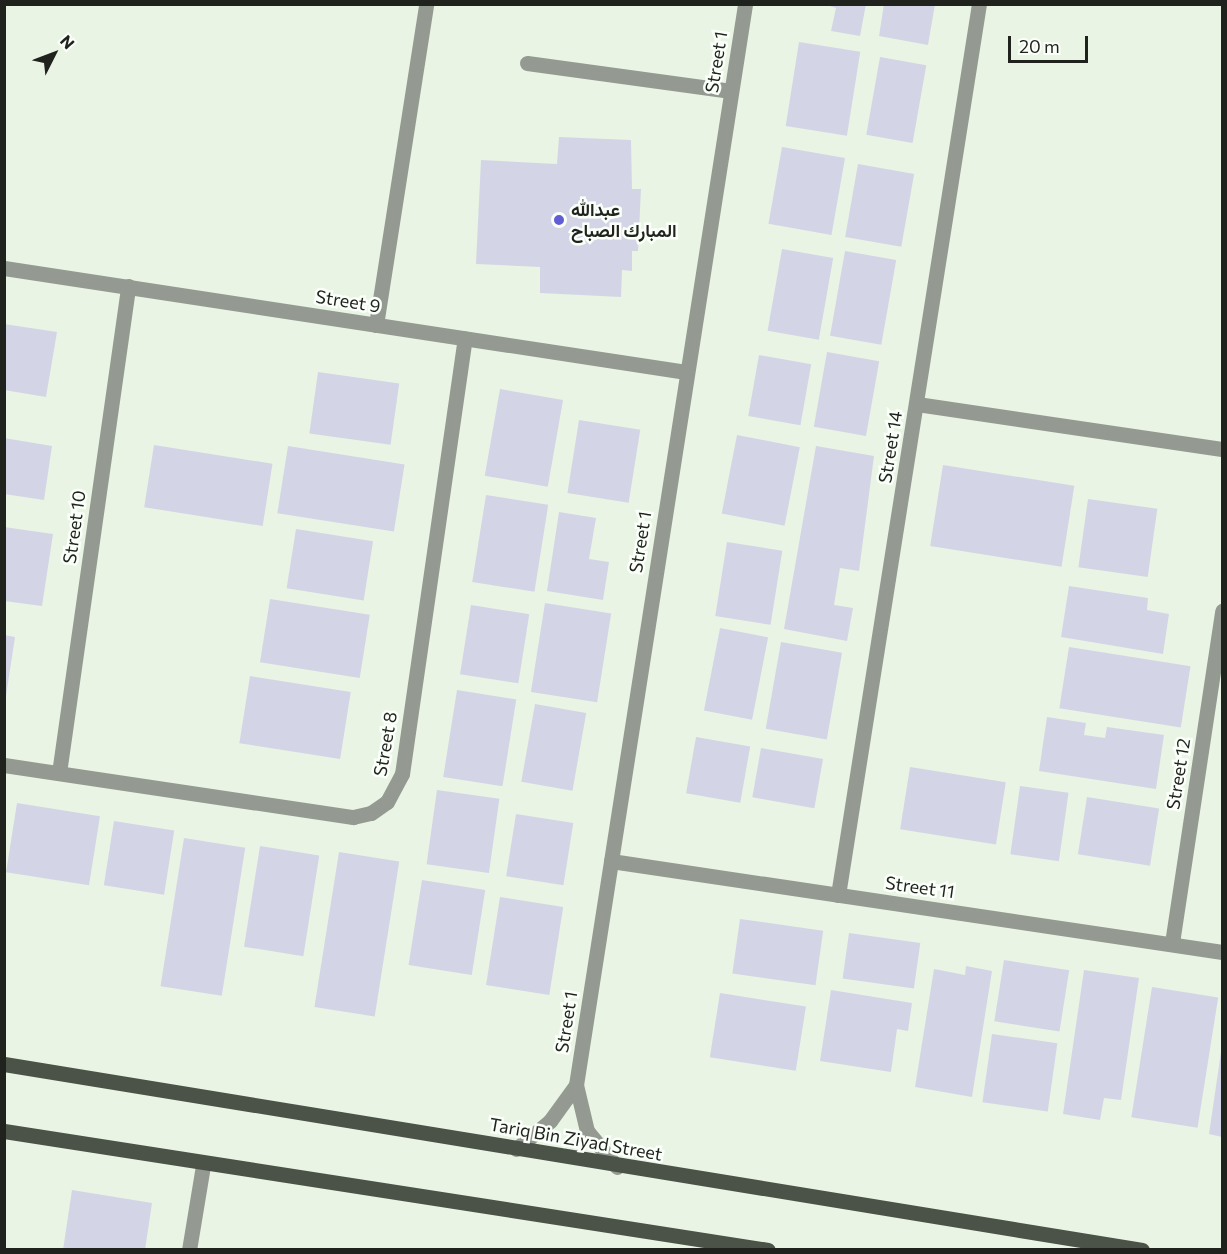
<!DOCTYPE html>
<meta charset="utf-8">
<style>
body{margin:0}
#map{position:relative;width:1227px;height:1254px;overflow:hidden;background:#e9f4e4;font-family:Commissioner,Vazirmatn,sans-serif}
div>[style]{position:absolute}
.building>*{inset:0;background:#d3d5e6;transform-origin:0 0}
.minor>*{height:15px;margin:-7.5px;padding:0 7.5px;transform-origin:7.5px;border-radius:7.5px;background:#949992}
.major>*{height:15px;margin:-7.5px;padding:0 7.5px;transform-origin:7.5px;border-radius:7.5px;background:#4b5247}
.dots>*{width:16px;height:16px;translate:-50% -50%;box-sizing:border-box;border:3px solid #fbfff9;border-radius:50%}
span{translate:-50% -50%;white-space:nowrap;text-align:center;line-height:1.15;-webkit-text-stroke:5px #fbfff9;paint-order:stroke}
.street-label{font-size:18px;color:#1f221d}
.poi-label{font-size:18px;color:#1f221d;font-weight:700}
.left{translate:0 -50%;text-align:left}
.frame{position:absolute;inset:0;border:6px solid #1f221d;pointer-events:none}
.north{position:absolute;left:24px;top:24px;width:60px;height:60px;-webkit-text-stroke:4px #fbfff9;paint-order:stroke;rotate:48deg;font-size:16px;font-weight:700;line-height:24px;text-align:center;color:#1f221d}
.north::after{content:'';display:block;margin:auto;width:21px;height:27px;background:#1f221d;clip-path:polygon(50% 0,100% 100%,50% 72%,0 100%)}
.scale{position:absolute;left:1008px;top:36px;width:80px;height:27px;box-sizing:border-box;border:3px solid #1f221d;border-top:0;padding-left:8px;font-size:18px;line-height:21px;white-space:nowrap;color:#1f221d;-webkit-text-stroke:4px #fbfff9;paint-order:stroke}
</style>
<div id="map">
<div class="building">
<div style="clip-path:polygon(866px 4px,860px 36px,831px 31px,836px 8px,824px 4px)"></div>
<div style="clip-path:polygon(884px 4px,935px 4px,928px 45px,879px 36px)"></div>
<div style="left:799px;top:42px;width:62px;height:85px;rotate:9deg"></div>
<div style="left:880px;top:57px;width:47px;height:79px;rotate:10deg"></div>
<div style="clip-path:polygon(559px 137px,631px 140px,632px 189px,641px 189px,638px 251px,632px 251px,632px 271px,622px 270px,621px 297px,540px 293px,540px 267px,476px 264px,481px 160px,557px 164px)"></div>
<div style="left:782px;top:147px;width:64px;height:78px;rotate:10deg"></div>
<div style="left:858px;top:164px;width:57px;height:74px;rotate:10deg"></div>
<div style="left:782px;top:249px;width:52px;height:83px;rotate:10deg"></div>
<div style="left:845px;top:251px;width:52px;height:86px;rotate:10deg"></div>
<div style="clip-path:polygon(4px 324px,57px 332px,46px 397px,4px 390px)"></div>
<div style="left:827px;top:352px;width:53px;height:76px;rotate:10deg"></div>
<div style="left:759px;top:355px;width:53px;height:62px;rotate:10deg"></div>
<div style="left:318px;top:372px;width:82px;height:62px;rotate:8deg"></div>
<div style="left:500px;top:389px;width:64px;height:88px;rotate:10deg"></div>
<div style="left:579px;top:420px;width:62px;height:74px;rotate:9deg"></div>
<div style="left:737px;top:435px;width:64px;height:80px;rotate:11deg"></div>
<div style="clip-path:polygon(4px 438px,52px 446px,44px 500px,4px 494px)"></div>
<div style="left:154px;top:445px;width:120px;height:63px;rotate:9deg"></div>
<div style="left:288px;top:446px;width:118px;height:68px;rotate:9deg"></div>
<div style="clip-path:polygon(816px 446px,874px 456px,859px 571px,840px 568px,834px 605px,853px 608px,847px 641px,784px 629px)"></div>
<div style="left:943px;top:465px;width:133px;height:82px;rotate:9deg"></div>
<div style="left:486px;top:495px;width:63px;height:88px;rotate:9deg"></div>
<div style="left:1088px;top:499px;width:70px;height:69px;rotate:8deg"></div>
<div style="clip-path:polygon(559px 512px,596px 518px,589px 559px,609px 562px,603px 600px,547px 591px)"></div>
<div style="clip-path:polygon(4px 527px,53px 534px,42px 606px,4px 601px)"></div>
<div style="left:296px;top:529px;width:78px;height:60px;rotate:9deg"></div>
<div style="left:727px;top:542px;width:56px;height:75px;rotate:9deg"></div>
<div style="clip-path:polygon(1069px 586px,1148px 598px,1147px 610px,1169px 614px,1163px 654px,1061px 637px)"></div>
<div style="left:270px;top:599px;width:101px;height:64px;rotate:9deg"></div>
<div style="left:545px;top:603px;width:67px;height:90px;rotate:9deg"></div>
<div style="left:471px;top:605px;width:59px;height:70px;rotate:9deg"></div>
<div style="left:720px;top:628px;width:49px;height:84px;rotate:11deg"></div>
<div style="clip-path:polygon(4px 635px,15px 637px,6px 696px,4px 696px)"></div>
<div style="left:781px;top:642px;width:62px;height:88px;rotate:10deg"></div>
<div style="left:1069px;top:647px;width:123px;height:62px;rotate:9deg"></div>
<div style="left:250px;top:676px;width:102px;height:68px;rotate:9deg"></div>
<div style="left:457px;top:690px;width:60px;height:88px;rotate:9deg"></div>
<div style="left:535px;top:704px;width:52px;height:79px;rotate:10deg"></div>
<div style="clip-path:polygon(1047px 717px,1086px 723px,1084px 735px,1105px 738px,1107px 727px,1164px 735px,1156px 789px,1039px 771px)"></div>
<div style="left:696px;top:737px;width:55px;height:57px;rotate:10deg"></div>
<div style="left:761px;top:748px;width:63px;height:50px;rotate:10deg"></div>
<div style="left:910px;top:767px;width:97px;height:63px;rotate:9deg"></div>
<div style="left:1020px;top:786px;width:49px;height:69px;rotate:8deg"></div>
<div style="left:437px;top:790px;width:63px;height:75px;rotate:8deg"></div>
<div style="left:1087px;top:797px;width:73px;height:58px;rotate:9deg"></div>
<div style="left:17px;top:803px;width:84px;height:70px;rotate:9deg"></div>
<div style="left:516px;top:814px;width:58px;height:63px;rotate:9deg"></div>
<div style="left:114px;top:821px;width:61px;height:65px;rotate:9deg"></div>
<div style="left:184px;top:838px;width:62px;height:150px;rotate:9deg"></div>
<div style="left:260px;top:846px;width:60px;height:102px;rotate:9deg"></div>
<div style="left:339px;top:852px;width:61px;height:157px;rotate:9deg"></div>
<div style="left:422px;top:880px;width:64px;height:86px;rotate:9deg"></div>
<div style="left:500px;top:897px;width:64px;height:89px;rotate:9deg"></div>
<div style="left:740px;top:919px;width:84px;height:55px;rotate:8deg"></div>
<div style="left:849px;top:933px;width:72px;height:46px;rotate:8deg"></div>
<div style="left:1004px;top:960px;width:66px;height:62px;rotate:9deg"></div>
<div style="clip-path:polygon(966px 966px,992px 971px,972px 1097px,915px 1087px,934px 969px,965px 975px)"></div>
<div style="clip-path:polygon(1084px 970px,1139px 978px,1121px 1100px,1104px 1098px,1100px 1120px,1063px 1114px)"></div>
<div style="left:1152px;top:987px;width:67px;height:132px;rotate:9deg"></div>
<div style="clip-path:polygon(831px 990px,912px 1003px,908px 1031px,897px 1029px,891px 1072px,820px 1061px)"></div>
<div style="left:720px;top:993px;width:87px;height:65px;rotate:9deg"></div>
<div style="left:992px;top:1034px;width:66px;height:69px;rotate:8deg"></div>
<div style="clip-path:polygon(1221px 1052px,1222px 1052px,1222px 1137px,1209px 1134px)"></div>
<div style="clip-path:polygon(72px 1190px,152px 1203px,145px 1250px,63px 1250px)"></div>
</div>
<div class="minor">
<div style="left:527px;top:63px;width:206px;rotate:7.8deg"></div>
<div style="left:4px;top:268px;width:690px;rotate:8.67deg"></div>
<div style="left:376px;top:325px;width:325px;rotate:-81.1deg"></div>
<div style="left:917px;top:404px;width:308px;rotate:8.4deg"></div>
<div style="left:4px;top:765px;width:353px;rotate:8.5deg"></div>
<div style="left:353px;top:817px;width:18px;rotate:-13deg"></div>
<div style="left:371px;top:813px;width:19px;rotate:-35deg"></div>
<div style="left:387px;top:802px;width:32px;rotate:-62deg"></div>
<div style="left:402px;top:774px;width:440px;rotate:-81.8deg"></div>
<div style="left:59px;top:773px;width:492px;rotate:-81.9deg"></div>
<div style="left:611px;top:861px;width:618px;rotate:8.47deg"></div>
<div style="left:838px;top:895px;width:902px;rotate:-81.01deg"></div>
<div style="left:1172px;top:943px;width:336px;rotate:-81.4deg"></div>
<div style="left:516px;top:1149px;width:44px;rotate:-39.5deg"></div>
<div style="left:550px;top:1121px;width:44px;rotate:-54.2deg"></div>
<div style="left:617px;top:1167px;width:47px;rotate:-129.8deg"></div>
<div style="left:587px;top:1131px;width:47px;rotate:-103.4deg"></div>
<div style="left:576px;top:1085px;width:1094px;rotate:-81.11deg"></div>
<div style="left:189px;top:1250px;width:86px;rotate:-80.6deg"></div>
</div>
<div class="major">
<div style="left:4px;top:1064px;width:1153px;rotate:9.28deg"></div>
<div style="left:4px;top:1131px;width:773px;rotate:8.85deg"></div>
</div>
<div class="dots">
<div style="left:559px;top:220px;background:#605dd5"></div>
</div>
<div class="street-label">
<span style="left:716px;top:62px;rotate:-81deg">Street 1</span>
<span style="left:348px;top:301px;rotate:9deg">Street 9</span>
<span style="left:890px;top:447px;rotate:-81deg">Street 14</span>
<span style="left:74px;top:527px;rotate:-82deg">Street 10</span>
<span style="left:640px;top:542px;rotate:-81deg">Street 1</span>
<span style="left:385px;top:744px;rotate:-80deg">Street 8</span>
<span style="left:1178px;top:774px;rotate:-81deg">Street 12</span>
<span style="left:920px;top:887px;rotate:8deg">Street 11</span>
<span style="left:566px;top:1022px;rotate:-81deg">Street 1</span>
<span style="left:576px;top:1139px;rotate:10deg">Tariq Bin Ziyad Street</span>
</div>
<div class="poi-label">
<span class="left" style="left:571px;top:220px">عبدالله<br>المبارك الصباح</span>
</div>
<div class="frame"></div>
<div class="north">N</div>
<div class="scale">20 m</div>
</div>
